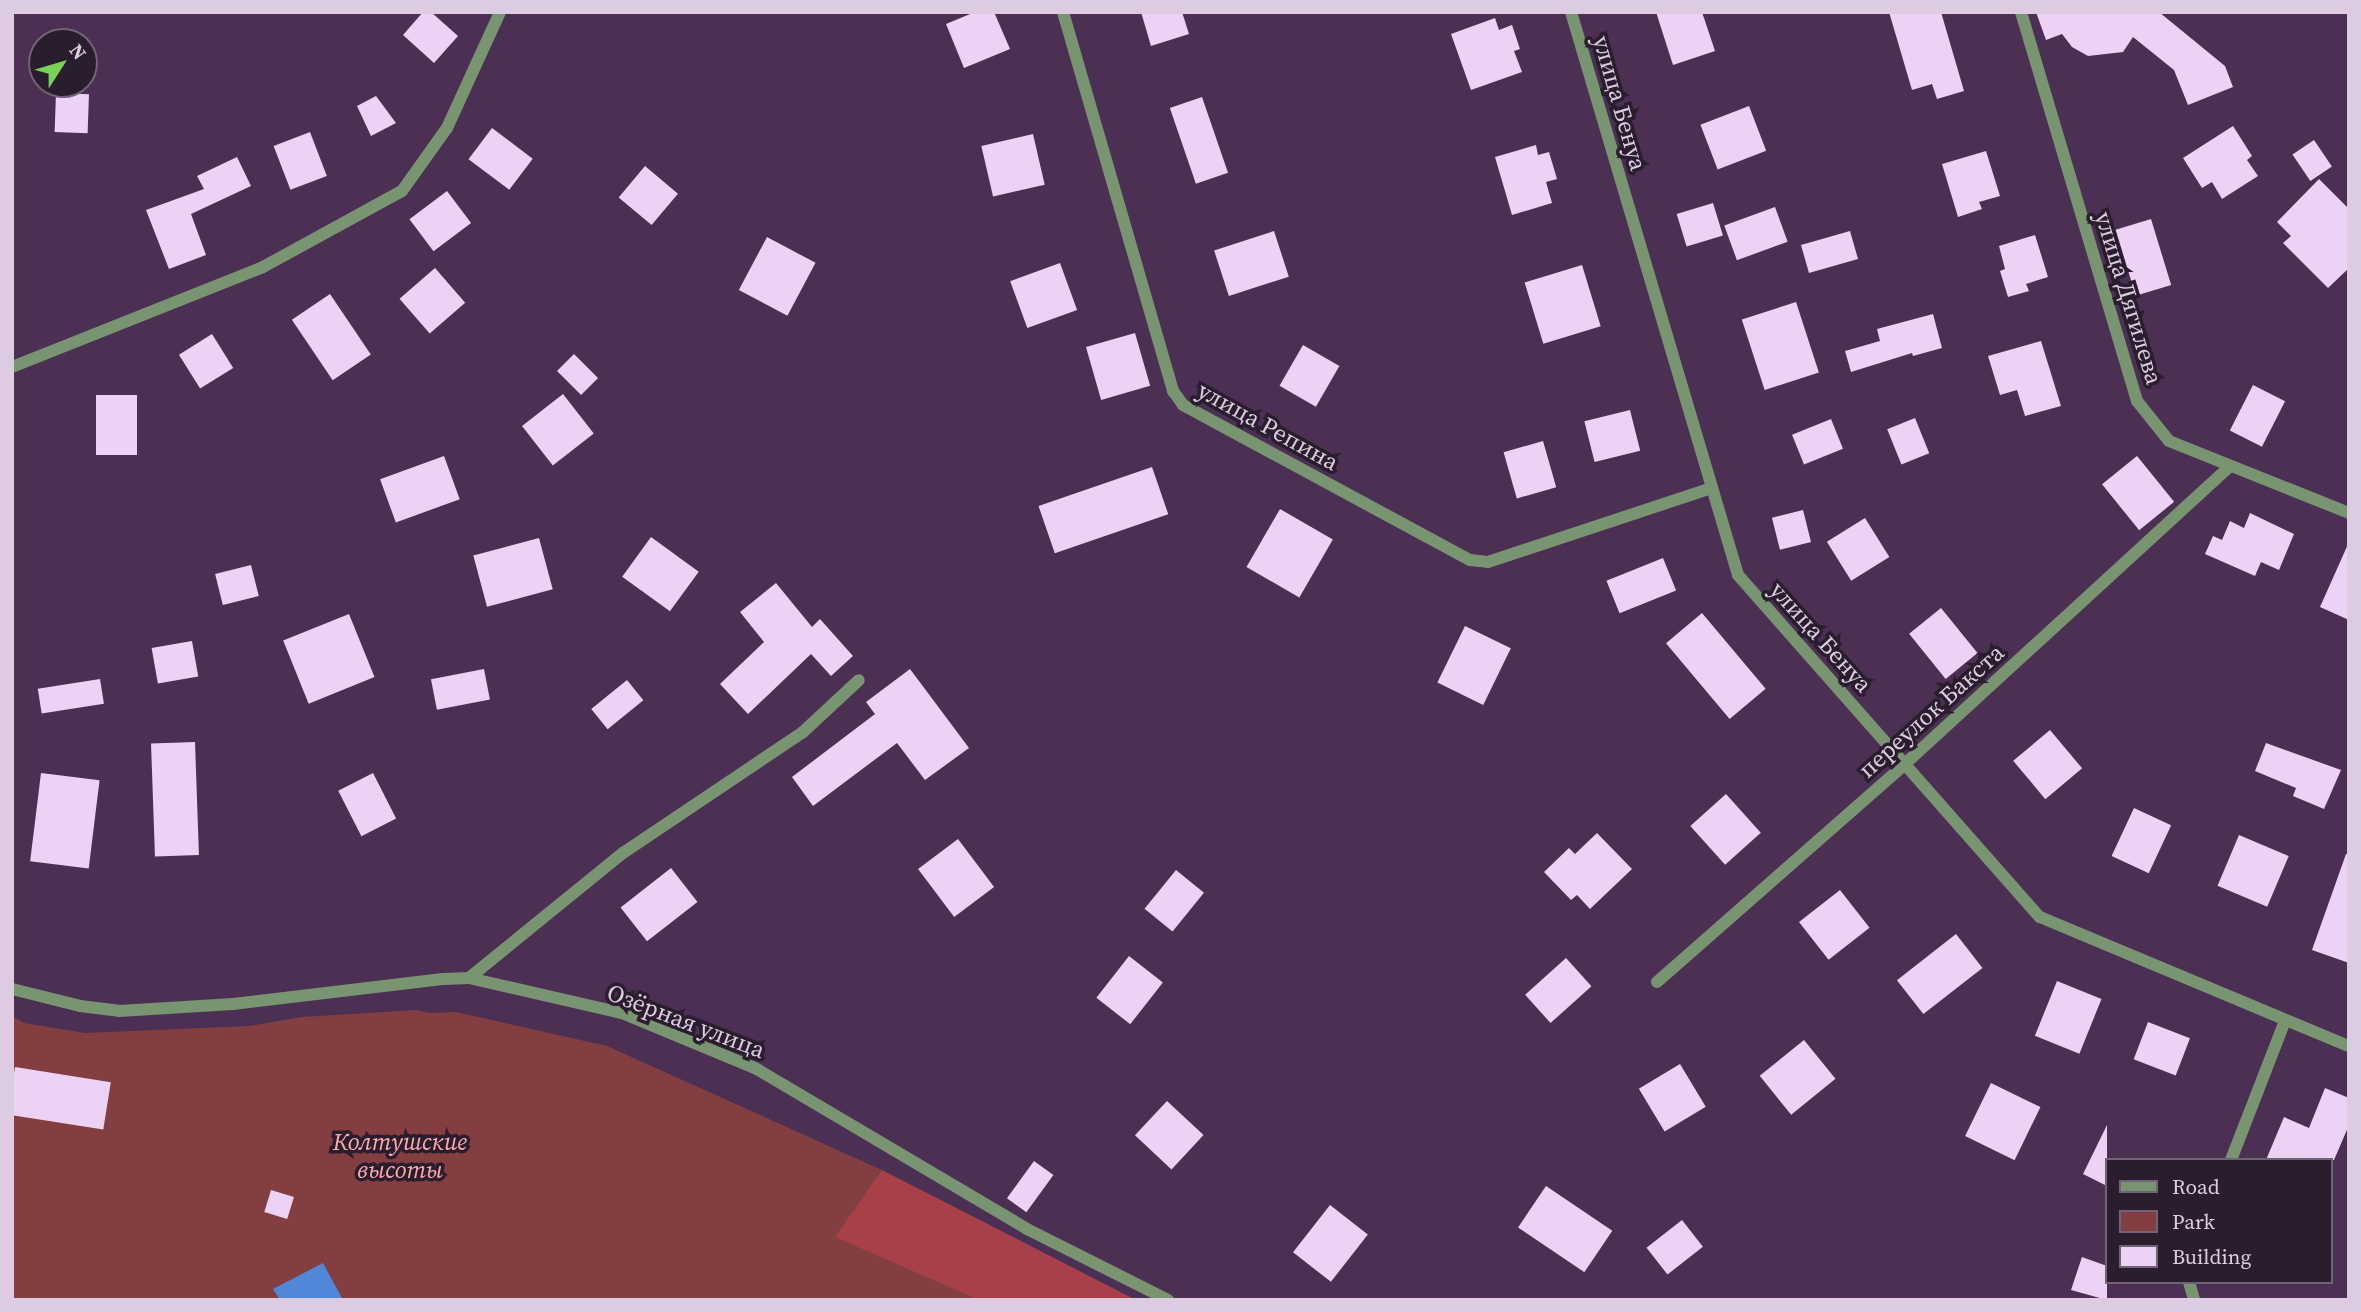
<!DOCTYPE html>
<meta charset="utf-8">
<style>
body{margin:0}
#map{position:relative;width:2361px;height:1312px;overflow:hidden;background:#4b3054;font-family:"Source Serif 4",serif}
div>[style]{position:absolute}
.green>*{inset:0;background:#833e42}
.forest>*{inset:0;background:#a74049}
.water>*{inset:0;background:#5087d8}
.building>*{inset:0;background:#ecd2f5;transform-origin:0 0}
.minor>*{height:12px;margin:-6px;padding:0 6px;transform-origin:6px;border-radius:6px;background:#799470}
span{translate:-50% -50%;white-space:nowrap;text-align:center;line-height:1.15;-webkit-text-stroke:7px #2a1e2e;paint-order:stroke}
.street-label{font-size:24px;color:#dccbe1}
.park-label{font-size:24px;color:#ffabad;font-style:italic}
.frame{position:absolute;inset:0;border:14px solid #dccbe1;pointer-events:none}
.legend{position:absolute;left:2105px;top:1158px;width:228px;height:126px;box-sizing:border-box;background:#2a1e2e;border:2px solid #716376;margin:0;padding:9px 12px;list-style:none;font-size:21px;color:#dccbe1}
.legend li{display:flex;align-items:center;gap:14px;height:35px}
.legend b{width:35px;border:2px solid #716376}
.north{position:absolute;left:28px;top:28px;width:70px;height:70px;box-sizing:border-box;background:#2a1e2e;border:2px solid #716376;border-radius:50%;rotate:53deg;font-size:19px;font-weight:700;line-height:28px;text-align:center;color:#dccbe1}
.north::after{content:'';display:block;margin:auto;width:24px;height:32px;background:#79d157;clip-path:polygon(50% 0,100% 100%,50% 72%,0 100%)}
</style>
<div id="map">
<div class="green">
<div style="clip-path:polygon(416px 1010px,431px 1013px,456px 1012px,607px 1046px,882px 1170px,877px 1176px,1088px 1300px,12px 1300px,12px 1016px,24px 1023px,85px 1033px,249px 1026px,302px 1017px)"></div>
</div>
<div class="forest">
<div style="clip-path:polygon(882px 1170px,1136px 1300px,979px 1300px,835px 1237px)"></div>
</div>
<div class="water">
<div style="clip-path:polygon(323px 1263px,343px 1300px,280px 1300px,273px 1289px)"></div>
</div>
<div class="building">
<div style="clip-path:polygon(423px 12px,431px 12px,458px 36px,434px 63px,403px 35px)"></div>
<div style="clip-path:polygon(975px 12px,994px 12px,1010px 49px,964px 68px,946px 24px)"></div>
<div style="clip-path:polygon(1141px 12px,1182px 12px,1189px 34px,1151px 46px)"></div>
<div style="clip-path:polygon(1656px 12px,1702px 12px,1715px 51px,1673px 65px)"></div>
<div style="clip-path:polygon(1889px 12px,1941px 12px,1964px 91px,1937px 99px,1932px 84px,1912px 90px)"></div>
<div style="clip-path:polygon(2036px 12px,2159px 12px,2225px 66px,2233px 87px,2188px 105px,2174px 70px,2133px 37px,2123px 52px,2088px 56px,2072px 47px,2062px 34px,2046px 40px)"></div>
<div style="clip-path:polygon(1495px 18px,1499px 30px,1512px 25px,1520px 49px,1514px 51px,1522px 72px,1471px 90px,1451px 34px)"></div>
<div style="left:56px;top:93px;width:33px;height:39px;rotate:2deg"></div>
<div style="clip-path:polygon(376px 96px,396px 123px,371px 136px,357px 106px)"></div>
<div style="left:1202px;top:97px;width:80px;height:34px;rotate:71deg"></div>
<div style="left:1749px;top:106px;width:48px;height:52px;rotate:69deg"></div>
<div style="clip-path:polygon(2233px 126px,2252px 156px,2247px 160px,2258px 176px,2222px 199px,2212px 182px,2202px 188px,2183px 158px)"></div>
<div style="left:492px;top:128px;width:51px;height:39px;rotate:37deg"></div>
<div style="left:310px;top:132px;width:47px;height:39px;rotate:69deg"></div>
<div style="left:1033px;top:134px;width:52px;height:53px;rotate:77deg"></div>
<div style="left:2314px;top:140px;width:32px;height:26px;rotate:56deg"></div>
<div style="clip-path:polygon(1536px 145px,1538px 155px,1549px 152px,1557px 179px,1546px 182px,1552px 203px,1512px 215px,1495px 157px)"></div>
<div style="clip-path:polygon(1986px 151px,2000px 196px,1979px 202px,1982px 209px,1958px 217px,1942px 164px)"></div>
<div style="clip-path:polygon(237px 157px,251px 186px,191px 214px,206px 255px,169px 269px,146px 210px,204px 189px,197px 176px)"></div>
<div style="left:645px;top:166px;width:43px;height:41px;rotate:40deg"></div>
<div style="clip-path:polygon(2319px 179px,2349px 209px,2349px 268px,2328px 288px,2283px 243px,2291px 236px,2277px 222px)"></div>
<div style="left:447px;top:191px;width:40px;height:47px;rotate:53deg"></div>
<div style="left:1713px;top:203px;width:34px;height:38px;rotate:73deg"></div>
<div style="left:1775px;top:207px;width:37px;height:54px;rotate:70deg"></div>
<div style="left:2151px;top:219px;width:69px;height:37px;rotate:73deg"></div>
<div style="left:1274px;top:231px;width:48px;height:63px;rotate:72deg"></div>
<div style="left:1850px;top:231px;width:29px;height:51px;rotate:74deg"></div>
<div style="clip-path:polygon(2035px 235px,2048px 277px,2026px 284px,2029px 291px,2008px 297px,2000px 271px,2005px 269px,1999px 246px)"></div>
<div style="left:767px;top:237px;width:55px;height:60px;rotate:28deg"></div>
<div style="left:1060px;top:263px;width:50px;height:53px;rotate:70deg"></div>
<div style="left:1582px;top:265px;width:64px;height:60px;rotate:73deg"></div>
<div style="left:435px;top:268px;width:46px;height:47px;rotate:49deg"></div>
<div style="left:330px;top:294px;width:73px;height:46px;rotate:56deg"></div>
<div style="left:1796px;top:302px;width:74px;height:57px;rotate:72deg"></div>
<div style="clip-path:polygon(1933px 314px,1942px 348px,1913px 356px,1912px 353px,1851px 372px,1845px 351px,1880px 341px,1877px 329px)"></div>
<div style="left:1135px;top:333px;width:55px;height:51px;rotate:74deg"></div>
<div style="left:212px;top:334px;width:40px;height:39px;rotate:58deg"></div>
<div style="clip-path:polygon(2041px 341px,2061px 406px,2025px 416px,2017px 390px,2000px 395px,1988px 356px)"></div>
<div style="left:1303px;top:345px;width:42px;height:47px;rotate:30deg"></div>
<div style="left:574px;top:354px;width:34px;height:24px;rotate:45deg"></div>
<div style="left:2253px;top:385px;width:36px;height:51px;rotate:27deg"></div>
<div style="left:563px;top:394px;width:50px;height:52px;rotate:52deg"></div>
<div style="left:137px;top:395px;width:60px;height:41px;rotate:90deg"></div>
<div style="left:1630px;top:410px;width:42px;height:47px;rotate:76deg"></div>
<div style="left:1915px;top:418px;width:38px;height:30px;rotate:68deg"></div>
<div style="left:1831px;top:419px;width:32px;height:42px;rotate:68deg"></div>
<div style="left:1543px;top:441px;width:48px;height:41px;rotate:74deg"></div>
<div style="left:444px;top:456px;width:46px;height:68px;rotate:70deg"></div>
<div style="left:2137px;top:456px;width:59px;height:45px;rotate:51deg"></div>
<div style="left:1152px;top:467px;width:50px;height:120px;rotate:71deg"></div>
<div style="left:1280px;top:509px;width:61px;height:67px;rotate:30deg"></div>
<div style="left:1803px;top:510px;width:33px;height:32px;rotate:76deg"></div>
<div style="clip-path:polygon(2250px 513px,2294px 534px,2279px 570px,2261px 562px,2255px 576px,2205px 554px,2213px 536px,2222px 540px,2230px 521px,2244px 528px)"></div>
<div style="left:1865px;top:518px;width:46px;height:45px;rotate:58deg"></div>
<div style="left:651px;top:537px;width:59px;height:49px;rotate:36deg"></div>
<div style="left:539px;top:538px;width:53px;height:68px;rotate:75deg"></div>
<div style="clip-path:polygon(2349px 542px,2349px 620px,2320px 607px)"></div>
<div style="left:1663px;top:558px;width:35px;height:61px;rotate:68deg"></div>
<div style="left:251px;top:565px;width:32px;height:37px;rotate:76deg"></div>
<div style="clip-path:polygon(776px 583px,812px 627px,820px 619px,853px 656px,831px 676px,811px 654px,748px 714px,720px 684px,764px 642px,740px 612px)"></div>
<div style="left:1941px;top:608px;width:58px;height:41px;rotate:51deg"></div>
<div style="left:1702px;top:613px;width:99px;height:47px;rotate:50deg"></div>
<div style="left:349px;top:614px;width:68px;height:71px;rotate:68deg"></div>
<div style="left:1465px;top:626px;width:51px;height:63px;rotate:26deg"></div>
<div style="left:192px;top:641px;width:36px;height:41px;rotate:80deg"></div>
<div style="left:484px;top:669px;width:31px;height:54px;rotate:79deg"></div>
<div style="clip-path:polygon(910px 669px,969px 748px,925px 780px,897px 743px,813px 806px,792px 777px,875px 714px,866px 702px)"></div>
<div style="left:100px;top:679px;width:25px;height:63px;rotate:81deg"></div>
<div style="left:627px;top:680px;width:26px;height:46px;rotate:51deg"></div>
<div style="left:2050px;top:730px;width:50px;height:48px;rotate:50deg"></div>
<div style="left:195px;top:742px;width:113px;height:44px;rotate:88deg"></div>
<div style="clip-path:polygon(2266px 743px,2341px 770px,2324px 809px,2293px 796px,2296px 788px,2255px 771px)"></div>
<div style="left:41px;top:773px;width:59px;height:89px;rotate:7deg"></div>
<div style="left:373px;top:773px;width:51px;height:39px;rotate:63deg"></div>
<div style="left:1726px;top:794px;width:52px;height:48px;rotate:48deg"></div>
<div style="left:2134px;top:808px;width:41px;height:53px;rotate:25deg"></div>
<div style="clip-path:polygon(1597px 833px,1632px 869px,1590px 909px,1577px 895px,1571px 900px,1544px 872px,1569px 848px,1575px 854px)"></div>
<div style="left:2239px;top:835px;width:54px;height:55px;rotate:23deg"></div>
<div style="left:958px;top:839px;width:60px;height:50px;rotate:53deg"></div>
<div style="clip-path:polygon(2346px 854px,2349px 854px,2349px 963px,2312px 950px)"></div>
<div style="left:671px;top:868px;width:43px;height:64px;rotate:52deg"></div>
<div style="left:1176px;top:870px;width:36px;height:50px;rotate:39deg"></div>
<div style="left:1840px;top:890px;width:48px;height:52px;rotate:52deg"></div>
<div style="left:1956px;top:934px;width:43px;height:75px;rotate:52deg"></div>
<div style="left:1129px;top:956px;width:43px;height:53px;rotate:38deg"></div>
<div style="left:1566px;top:958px;width:38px;height:55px;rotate:48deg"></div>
<div style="left:2057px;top:981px;width:48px;height:59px;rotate:22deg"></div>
<div style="left:2148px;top:1022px;width:45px;height:40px;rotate:21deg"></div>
<div style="left:1804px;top:1040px;width:50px;height:57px;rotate:51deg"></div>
<div style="left:1680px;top:1064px;width:50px;height:48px;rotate:59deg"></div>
<div style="left:15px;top:1067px;width:97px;height:48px;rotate:9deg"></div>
<div style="left:1991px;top:1083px;width:55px;height:59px;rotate:26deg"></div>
<div style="clip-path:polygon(2325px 1088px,2349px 1098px,2349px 1125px,2334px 1160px,2266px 1160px,2284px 1117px,2309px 1128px)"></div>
<div style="left:1167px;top:1101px;width:50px;height:47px;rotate:43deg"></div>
<div style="clip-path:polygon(2107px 1125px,2107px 1186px,2083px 1174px)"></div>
<div style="left:1034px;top:1161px;width:24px;height:46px;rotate:36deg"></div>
<div style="left:1546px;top:1186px;width:80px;height:50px;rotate:34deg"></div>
<div style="left:271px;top:1190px;width:24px;height:23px;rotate:17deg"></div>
<div style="left:1330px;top:1205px;width:48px;height:60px;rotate:38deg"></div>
<div style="left:1682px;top:1220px;width:34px;height:45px;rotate:52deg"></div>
<div style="clip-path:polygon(2082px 1257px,2107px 1266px,2107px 1300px,2071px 1290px)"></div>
</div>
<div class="minor">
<div style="left:1063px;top:12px;width:395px;rotate:73.8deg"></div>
<div style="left:1173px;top:391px;width:17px;rotate:54deg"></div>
<div style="left:1183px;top:405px;width:326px;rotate:28.4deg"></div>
<div style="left:1470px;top:560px;width:18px;rotate:6deg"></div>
<div style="left:1488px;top:562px;width:236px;rotate:-18.3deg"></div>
<div style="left:1571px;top:12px;width:587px;rotate:73.48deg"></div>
<div style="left:1738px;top:575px;width:456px;rotate:48.6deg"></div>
<div style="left:2040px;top:917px;width:335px;rotate:22.7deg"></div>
<div style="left:2021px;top:12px;width:406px;rotate:73.4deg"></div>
<div style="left:2137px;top:401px;width:51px;rotate:51.3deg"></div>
<div style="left:2169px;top:441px;width:194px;rotate:21.8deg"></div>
<div style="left:12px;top:367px;width:270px;rotate:-21.7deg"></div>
<div style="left:263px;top:267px;width:158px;rotate:-28.7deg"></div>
<div style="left:402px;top:191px;width:77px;rotate:-54.5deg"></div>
<div style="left:447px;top:128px;width:128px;rotate:-65.4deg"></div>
<div style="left:469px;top:978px;width:198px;rotate:-39.1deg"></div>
<div style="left:623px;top:853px;width:217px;rotate:-33.9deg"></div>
<div style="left:803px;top:732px;width:76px;rotate:-42.9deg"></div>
<div style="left:1657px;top:982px;width:332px;rotate:-41.3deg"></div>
<div style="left:1906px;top:763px;width:438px;rotate:-42.5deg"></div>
<div style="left:12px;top:989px;width:70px;rotate:14deg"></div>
<div style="left:80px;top:1006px;width:39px;rotate:7deg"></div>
<div style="left:119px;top:1011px;width:114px;rotate:-3.5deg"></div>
<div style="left:233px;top:1004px;width:211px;rotate:-6.8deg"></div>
<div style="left:443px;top:979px;width:26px;rotate:-2deg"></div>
<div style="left:469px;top:978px;width:157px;rotate:12.9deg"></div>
<div style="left:622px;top:1013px;width:144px;rotate:22.5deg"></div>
<div style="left:755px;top:1068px;width:316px;rotate:30.6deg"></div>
<div style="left:1027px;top:1229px;width:158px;rotate:26.7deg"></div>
<div style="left:2231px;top:1160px;width:149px;rotate:-68.8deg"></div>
<div style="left:2189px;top:1282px;width:19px;rotate:74deg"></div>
</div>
<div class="street-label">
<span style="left:1620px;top:103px;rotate:74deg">улица Бенуа</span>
<span style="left:2129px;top:298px;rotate:73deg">улица Дягилева</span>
<span style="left:1268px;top:426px;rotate:29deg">улица Репина</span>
<span style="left:1821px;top:637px;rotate:48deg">улица Бенуа</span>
<span style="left:1931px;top:711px;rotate:-42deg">переулок Бакста</span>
<span style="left:686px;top:1021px;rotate:21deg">Озёрная улица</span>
</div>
<div class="park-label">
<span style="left:400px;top:1156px">Колтушские<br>высоты</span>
</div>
<div class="frame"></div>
<ul class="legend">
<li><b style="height:9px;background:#799470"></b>Road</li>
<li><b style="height:19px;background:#833e42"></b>Park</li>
<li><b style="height:19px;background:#ecd2f5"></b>Building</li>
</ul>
<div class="north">N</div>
</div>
